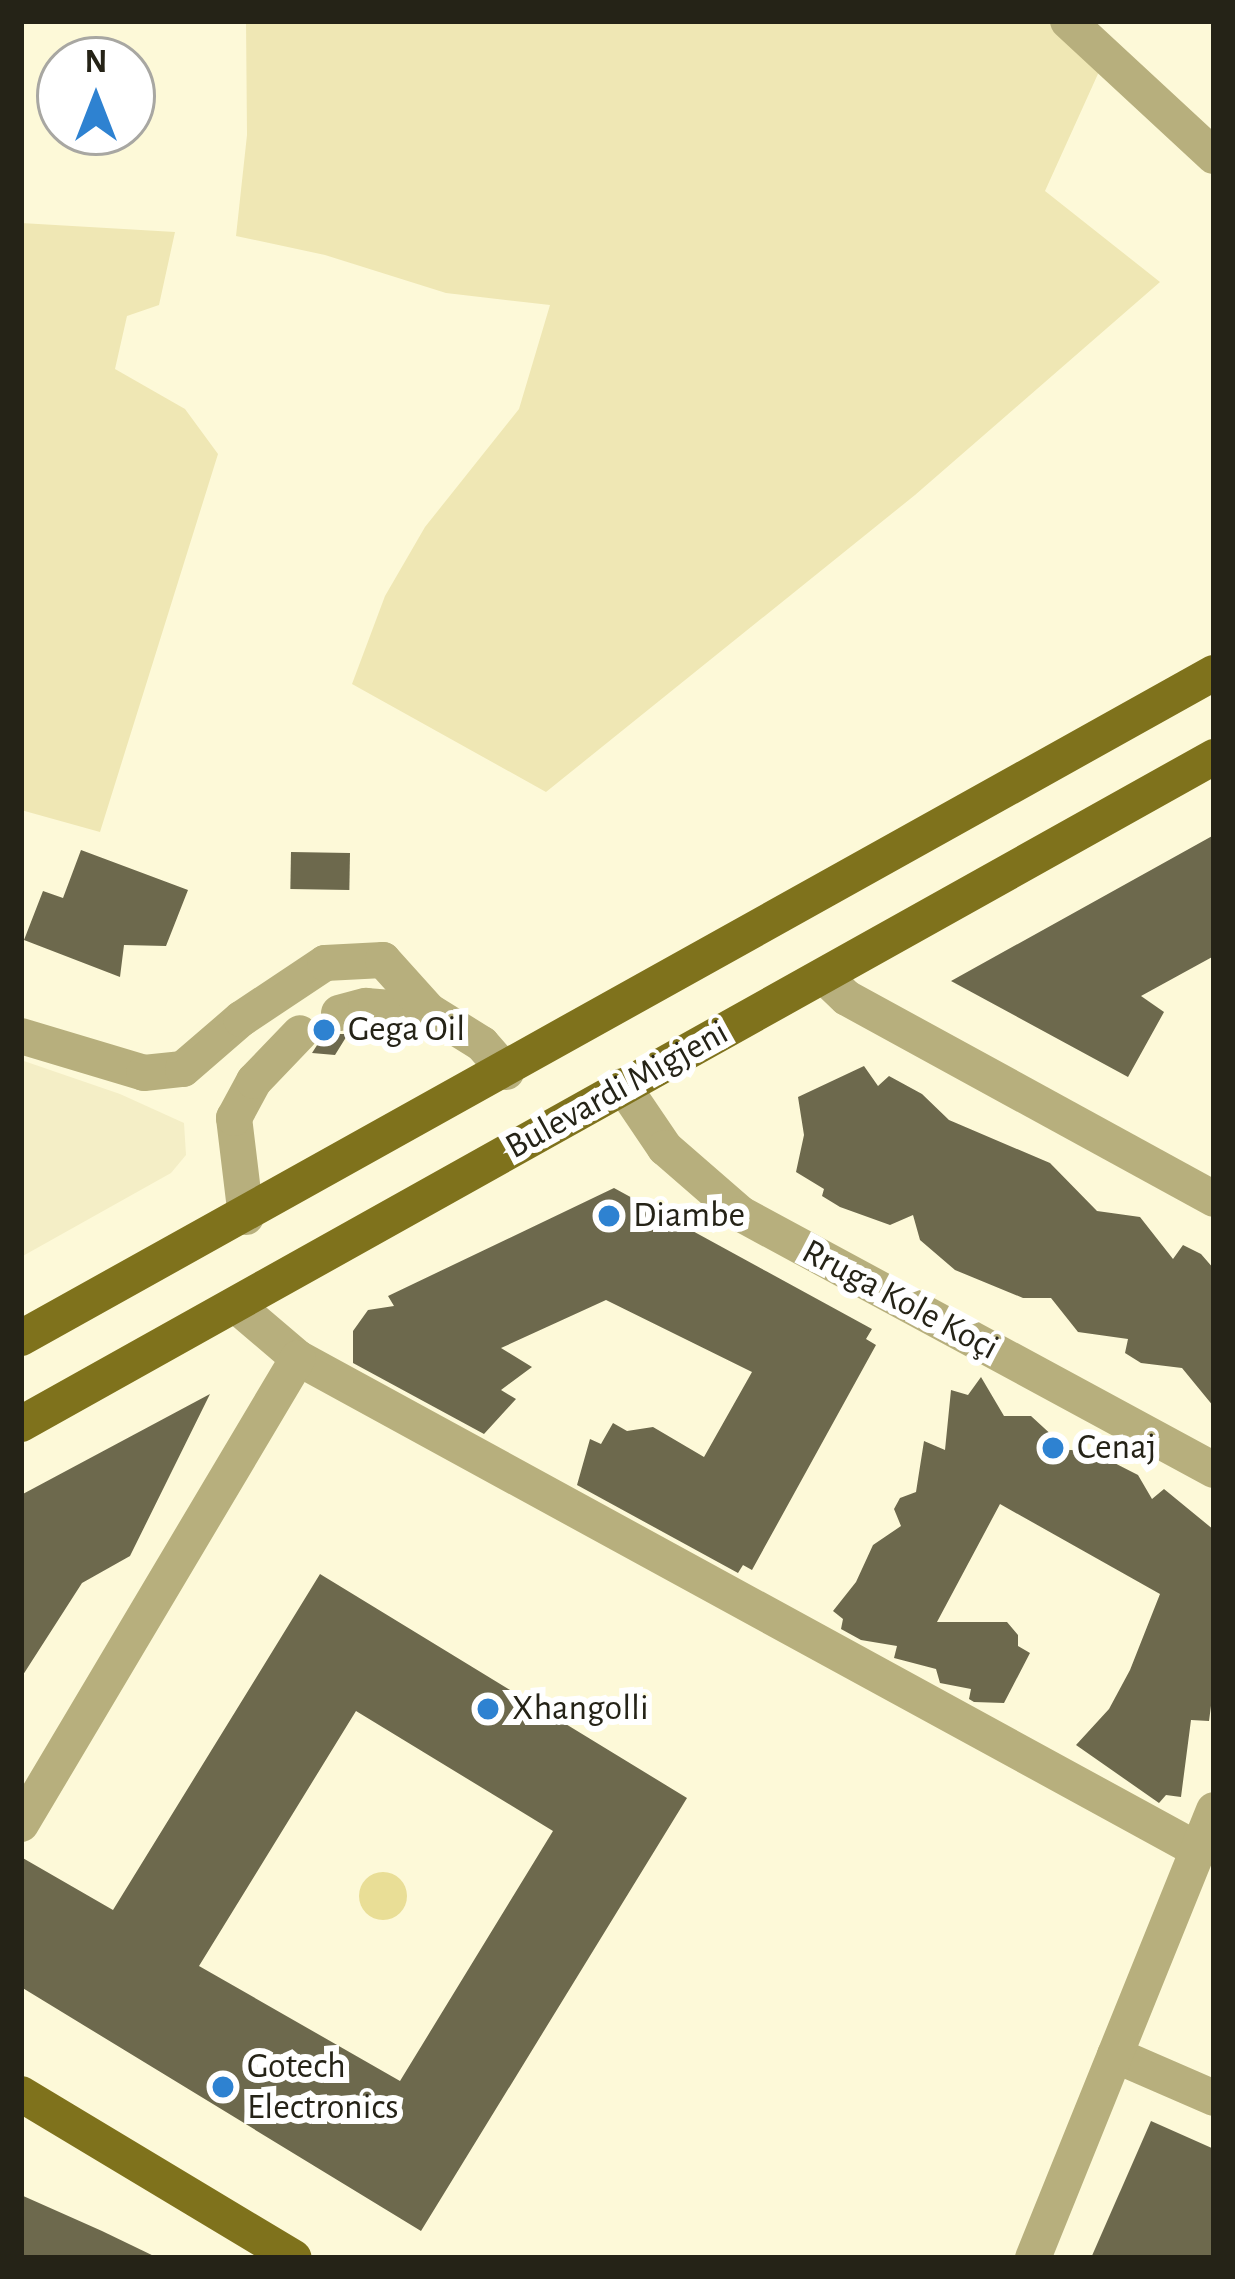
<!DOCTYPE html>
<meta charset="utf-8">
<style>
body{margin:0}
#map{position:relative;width:1235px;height:2279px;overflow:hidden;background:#fdf9d8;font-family:"Alegreya Sans",sans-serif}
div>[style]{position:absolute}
.built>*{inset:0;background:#f4eec6}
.green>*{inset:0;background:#efe7b4}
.water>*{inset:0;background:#e9de96}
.round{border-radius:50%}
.building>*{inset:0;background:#6d694d;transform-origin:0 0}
.minor>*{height:36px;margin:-18px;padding:0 18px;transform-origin:18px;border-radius:18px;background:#b7af7d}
.major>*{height:36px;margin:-18px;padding:0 18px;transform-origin:18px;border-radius:18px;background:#7f721c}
.dots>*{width:33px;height:33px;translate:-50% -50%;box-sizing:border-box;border:6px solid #fff;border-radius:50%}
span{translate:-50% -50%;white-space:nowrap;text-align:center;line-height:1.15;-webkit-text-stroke:12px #fff;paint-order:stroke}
.poi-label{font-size:36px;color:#252317}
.left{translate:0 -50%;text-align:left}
.street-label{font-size:36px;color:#252317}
.frame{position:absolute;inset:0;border:24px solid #252317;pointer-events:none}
.north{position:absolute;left:36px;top:36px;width:120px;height:120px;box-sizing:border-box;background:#fff;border:3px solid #a8a7a2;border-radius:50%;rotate:0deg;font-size:33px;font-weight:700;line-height:48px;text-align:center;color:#252317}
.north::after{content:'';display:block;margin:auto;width:42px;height:54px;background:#2e82d1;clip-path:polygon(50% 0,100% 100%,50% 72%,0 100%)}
</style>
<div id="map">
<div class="built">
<div style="clip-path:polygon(21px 1060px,120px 1094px,184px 1123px,186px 1155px,171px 1173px,21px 1257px)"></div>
</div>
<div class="green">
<div style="clip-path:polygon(246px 21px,1047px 21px,1102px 65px,1045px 191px,1160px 282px,915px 495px,546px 792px,352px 684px,385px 596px,425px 527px,519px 409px,550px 305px,446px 293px,325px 255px,236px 236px,247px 135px)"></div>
<div style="clip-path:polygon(21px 223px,175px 232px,159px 305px,127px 316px,115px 369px,185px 409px,218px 454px,100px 832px,21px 810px)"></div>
</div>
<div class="water">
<div class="round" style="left:359px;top:1872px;width:48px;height:48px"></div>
</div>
<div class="building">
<div style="clip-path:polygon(1214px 835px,1214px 956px,1141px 996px,1164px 1012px,1128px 1077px,951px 981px)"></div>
<div style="clip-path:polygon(81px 850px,188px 890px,166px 946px,124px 945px,120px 977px,24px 940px,43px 891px,63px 898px)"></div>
<div style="left:291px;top:852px;width:59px;height:37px;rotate:1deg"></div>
<div style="clip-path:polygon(321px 1026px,332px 1034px,348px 1034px,335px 1055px,312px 1053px,321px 1039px)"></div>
<div style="clip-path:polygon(864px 1066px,878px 1086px,889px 1076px,922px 1094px,949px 1120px,1050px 1163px,1097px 1211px,1140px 1217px,1173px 1259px,1183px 1245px,1201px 1254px,1214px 1269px,1214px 1407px,1182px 1368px,1141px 1363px,1125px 1353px,1128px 1339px,1078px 1332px,1051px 1298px,1023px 1298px,955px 1270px,920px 1240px,913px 1215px,890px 1225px,840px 1207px,822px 1196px,824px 1189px,796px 1172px,804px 1135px,798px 1097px)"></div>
<div style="clip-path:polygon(614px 1188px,872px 1329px,866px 1339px,876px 1345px,752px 1570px,743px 1565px,738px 1573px,577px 1485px,590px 1439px,601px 1444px,613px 1423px,627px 1431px,653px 1427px,704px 1457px,752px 1372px,606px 1300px,501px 1348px,532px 1367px,501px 1390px,516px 1399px,484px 1434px,353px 1363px,353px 1331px,368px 1310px,394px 1306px,388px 1296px)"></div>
<div style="clip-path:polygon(981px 1377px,1004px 1416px,1031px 1416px,1068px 1450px,1089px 1450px,1138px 1475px,1152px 1499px,1164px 1489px,1214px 1530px,1214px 1683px,1209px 1721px,1191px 1720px,1181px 1797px,1166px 1795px,1159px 1803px,1076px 1745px,1109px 1709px,1130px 1670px,1160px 1594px,1000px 1504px,937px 1622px,1007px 1622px,1018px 1635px,1018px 1646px,1030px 1653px,1004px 1703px,974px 1702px,969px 1699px,971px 1689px,940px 1683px,936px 1669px,894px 1658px,897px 1646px,861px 1640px,841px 1629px,843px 1619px,833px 1611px,856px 1582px,873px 1545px,901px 1526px,894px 1509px,900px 1498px,916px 1492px,924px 1441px,945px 1450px,951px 1390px,968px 1395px)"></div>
<div style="clip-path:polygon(210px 1394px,130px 1556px,82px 1583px,21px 1678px,21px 1495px)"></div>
<div style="clip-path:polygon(evenodd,320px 1574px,687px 1798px,421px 2231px,21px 1987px,21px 1857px,113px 1910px,320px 1574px,356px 1711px,553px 1831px,400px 2081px,199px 1966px,356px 1711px)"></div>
<div style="clip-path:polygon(1151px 2121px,1214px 2149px,1214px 2258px,1091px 2258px)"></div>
<div style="clip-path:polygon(21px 2195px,102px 2231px,158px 2258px,21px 2258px)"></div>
</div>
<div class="minor">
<div style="left:1068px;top:21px;width:199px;rotate:42.8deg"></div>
<div style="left:825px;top:977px;width:30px;rotate:44deg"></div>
<div style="left:847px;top:998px;width:418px;rotate:28.7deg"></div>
<div style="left:339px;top:1013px;width:28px;rotate:-15deg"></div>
<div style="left:366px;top:1006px;width:63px;rotate:4.5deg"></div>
<div style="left:429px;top:1011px;width:62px;rotate:31.9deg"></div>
<div style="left:482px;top:1044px;width:37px;rotate:49deg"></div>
<div style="left:21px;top:1036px;width:128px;rotate:16.7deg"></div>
<div style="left:144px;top:1073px;width:39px;rotate:-6deg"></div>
<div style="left:183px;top:1069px;width:77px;rotate:-40.8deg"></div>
<div style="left:241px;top:1019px;width:101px;rotate:-33.7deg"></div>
<div style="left:325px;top:963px;width:58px;rotate:-3deg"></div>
<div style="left:383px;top:960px;width:69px;rotate:48deg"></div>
<div style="left:623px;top:1086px;width:75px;rotate:55.9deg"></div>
<div style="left:665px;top:1148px;width:101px;rotate:41deg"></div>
<div style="left:741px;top:1214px;width:538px;rotate:28.42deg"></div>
<div style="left:246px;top:1217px;width:100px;rotate:-96.9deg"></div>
<div style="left:234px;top:1118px;width:42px;rotate:-61.6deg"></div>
<div style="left:254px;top:1081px;width:66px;rotate:-46.2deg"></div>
<div style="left:238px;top:1307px;width:79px;rotate:40.4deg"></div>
<div style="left:298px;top:1358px;width:1026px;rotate:28.66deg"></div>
<div style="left:21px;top:1824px;width:542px;rotate:-59.27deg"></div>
<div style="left:1115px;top:2055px;width:108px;rotate:23.5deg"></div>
<div style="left:1033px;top:2258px;width:483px;rotate:-68deg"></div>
</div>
<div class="major">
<div style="left:21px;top:1338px;width:1366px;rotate:-29.14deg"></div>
<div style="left:21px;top:1424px;width:1367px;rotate:-29.21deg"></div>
<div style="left:21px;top:2094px;width:318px;rotate:31deg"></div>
</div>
<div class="dots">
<div style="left:324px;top:1030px;background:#2e82d1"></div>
<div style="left:609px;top:1216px;background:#2e82d1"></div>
<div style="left:1053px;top:1448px;background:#2e82d1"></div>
<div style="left:488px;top:1709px;background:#2e82d1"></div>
<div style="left:223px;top:2087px;background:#2e82d1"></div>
</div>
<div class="poi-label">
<span class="left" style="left:348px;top:1030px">Gega Oil</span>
<span class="left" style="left:633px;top:1216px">Diambe</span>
<span class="left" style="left:1077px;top:1448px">Cenaj</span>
<span class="left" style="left:512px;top:1709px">Xhangolli</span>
<span class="left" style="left:247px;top:2087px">Gotech<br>Electronics</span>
</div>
<div class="street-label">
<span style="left:617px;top:1090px;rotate:-29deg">Bulevardi Migjeni</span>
<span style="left:900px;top:1300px;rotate:28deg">Rruga Kole Koçi</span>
</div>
<div class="frame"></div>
<div class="north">N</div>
</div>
